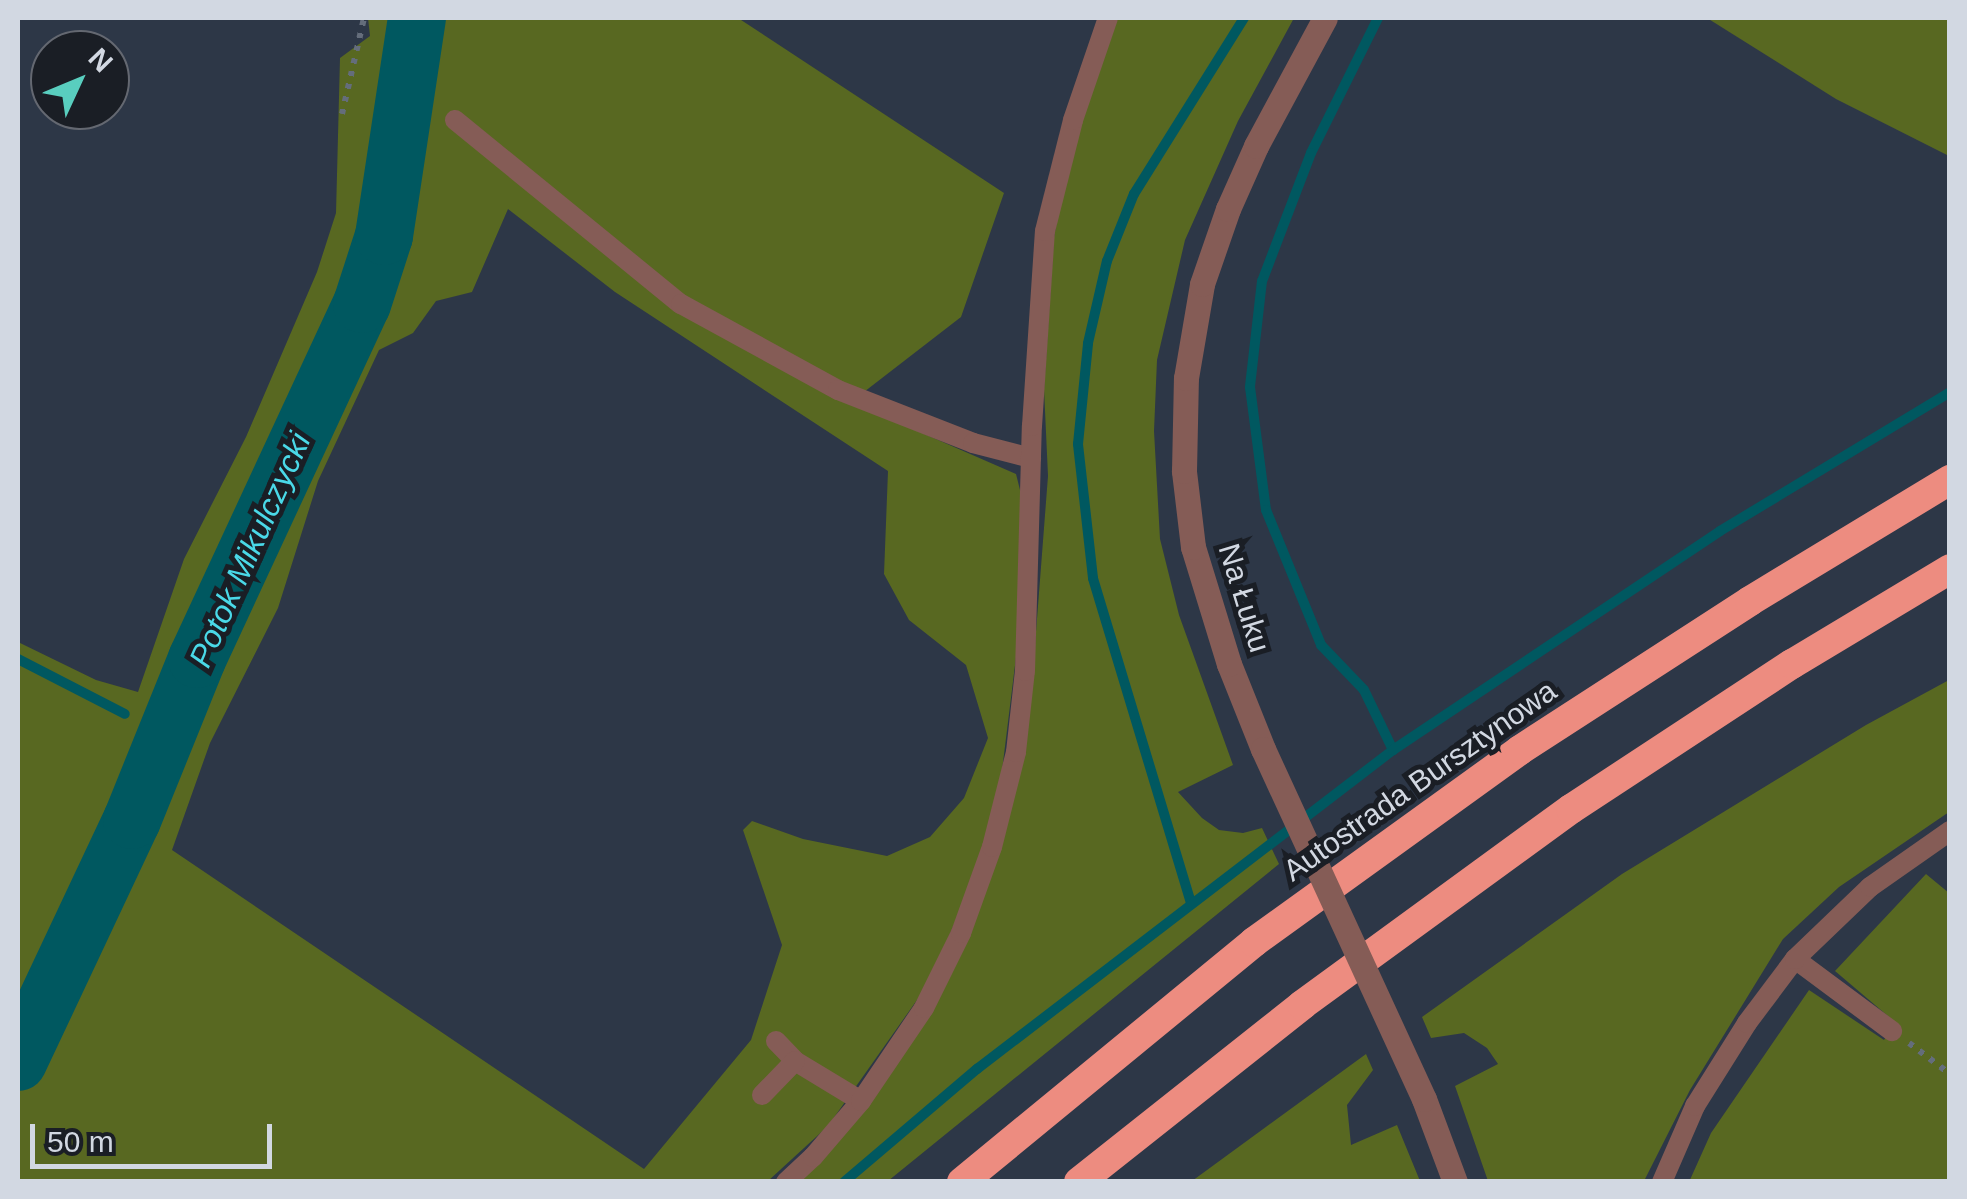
<!DOCTYPE html>
<meta charset="utf-8">
<style>
body{margin:0}
#map{position:relative;width:1967px;height:1199px;overflow:hidden;background:#2d3747;font-family:Helvetica,sans-serif}
div>[style]{position:absolute}
.green>*{inset:0;background:#586821}
.stream>*{height:10px;margin:-5px;padding:0 5px;transform-origin:5px;border-radius:5px;background:#005860}
.river>*{height:58px;margin:-29px;padding:0 29px;transform-origin:29px;border-radius:29px;background:#005860}
.path>*{height:6px;margin-top:-3px;transform-origin:0;background:repeating-linear-gradient(90deg,#646d7b 0 5px,transparent 0 13px)}
.service>*{height:20px;margin:-10px;padding:0 10px;transform-origin:10px;border-radius:10px;background:#855c56}
.minor>*{height:25px;margin:-12.5px;padding:0 12.5px;transform-origin:12.5px;border-radius:12.5px;background:#855c56}
.motorway>*{height:30px;margin:-15px;padding:0 15px;transform-origin:15px;border-radius:15px;background:#ed8c80}
.minor-bridge>*{height:25px;margin:-12.5px;padding:0 12.5px;transform-origin:12.5px;border-radius:12.5px;background:#855c56}
span{translate:-50% -50%;white-space:nowrap;text-align:center;line-height:1.15;-webkit-text-stroke:10px #1a1e25;paint-order:stroke}
.street-label{font-size:30px;color:#d2d8e2}
.water-label{font-size:32px;color:#4ad9e8;font-style:italic}
.frame{position:absolute;inset:0;border:20px solid #d2d8e2;pointer-events:none}
.north{position:absolute;left:30px;top:30px;width:100px;height:100px;box-sizing:border-box;background:#1a1e25;border:2px solid #646871;border-radius:50%;rotate:46deg;font-size:28px;font-weight:700;line-height:40px;text-align:center;color:#d2d8e2}
.north::after{content:'';display:block;margin:auto;width:35px;height:45px;background:#59cebf;clip-path:polygon(50% 0,100% 100%,50% 72%,0 100%)}
.scale{position:absolute;left:30px;top:1124px;width:242px;height:45px;box-sizing:border-box;border:5px solid #d2d8e2;border-top:0;padding-left:12px;font-size:30px;line-height:35px;white-space:nowrap;color:#d2d8e2;-webkit-text-stroke:8px #1a1e25;paint-order:stroke}
</style>
<div id="map">
<div class="green">
<div style="clip-path:polygon(evenodd,368px 18px,738px 18px,1004px 193px,961px 317px,851px 402px,1016px 474px,1023px 502px,1018px 641px,999px 795px,967px 894px,929px 983px,828px 1126px,768px 1181px,18px 1181px,18px 642px,96px 680px,138px 692px,184px 559px,246px 437px,317px 272px,336px 213px,340px 58px,370px 36px,368px 18px,508px 209px,615px 292px,888px 471px,884px 574px,909px 620px,966px 665px,988px 738px,964px 798px,930px 837px,887px 856px,803px 839px,752px 821px,743px 830px,782px 945px,751px 1040px,644px 1169px,172px 850px,210px 743px,278px 608px,318px 481px,379px 350px,413px 333px,436px 301px,472px 292px,508px 209px)"></div>
<div style="clip-path:polygon(1117px 18px,1294px 18px,1238px 121px,1185px 240px,1157px 360px,1154px 431px,1160px 539px,1179px 615px,1233px 765px,1178px 792px,1202px 818px,1219px 830px,1243px 833px,1262px 828px,1279px 864px,888px 1181px,797px 1182px,940px 994px,1033px 671px,1048px 476px,1044px 389px,1054px 237px,1067px 165px)"></div>
<div style="clip-path:polygon(1707px 18px,1949px 18px,1949px 156px,1836px 99px)"></div>
<div style="clip-path:polygon(1949px 680px,1949px 812px,1839px 887px,1783px 939px,1690px 1090px,1644px 1181px,1488px 1181px,1455px 1086px,1498px 1064px,1487px 1048px,1464px 1033px,1431px 1038px,1422px 1017px,1622px 874px,1866px 725px)"></div>
<div style="clip-path:polygon(1926px 874px,1949px 893px,1949px 1181px,1689px 1182px,1711px 1133px,1809px 990px,1884px 1040px,1895px 1022px,1835px 971px)"></div>
<div style="clip-path:polygon(1366px 1054px,1373px 1070px,1347px 1105px,1351px 1145px,1397px 1125px,1420px 1181px,1192px 1181px)"></div>
</div>
<div class="stream">
<div style="left:1378px;top:18px;width:151px;rotate:116.4deg"></div>
<div style="left:1311px;top:153px;width:137px;rotate:110.9deg"></div>
<div style="left:1262px;top:281px;width:107px;rotate:96.5deg"></div>
<div style="left:1250px;top:387px;width:124px;rotate:82.6deg"></div>
<div style="left:1266px;top:510px;width:146px;rotate:67.8deg"></div>
<div style="left:1321px;top:645px;width:62px;rotate:46.3deg"></div>
<div style="left:1364px;top:690px;width:67px;rotate:64.2deg"></div>
<div style="left:18px;top:659px;width:120px;rotate:27.2deg"></div>
<div style="left:152px;top:730px;width:15px;rotate:28deg"></div>
<div style="left:1191px;top:903px;width:339px;rotate:-106.8deg"></div>
<div style="left:1093px;top:578px;width:135px;rotate:-96.4deg"></div>
<div style="left:1078px;top:444px;width:101px;rotate:-84.3deg"></div>
<div style="left:1088px;top:343px;width:84px;rotate:-77deg"></div>
<div style="left:1107px;top:261px;width:72px;rotate:-68.1deg"></div>
<div style="left:1134px;top:194px;width:208px;rotate:-58deg"></div>
<div style="left:844px;top:1182px;width:175px;rotate:-40.4deg"></div>
<div style="left:977px;top:1069px;width:524px;rotate:-37.48deg"></div>
<div style="left:1393px;top:750px;width:394px;rotate:-33.8deg"></div>
<div style="left:1720px;top:531px;width:269px;rotate:-31.1deg"></div>
</div>
<div class="river">
<div style="left:18px;top:1062px;width:268px;rotate:-64.8deg"></div>
<div style="left:132px;top:820px;width:174px;rotate:-68deg"></div>
<div style="left:197px;top:659px;width:391px;rotate:-65.1deg"></div>
<div style="left:362px;top:304px;width:71px;rotate:-72.1deg"></div>
<div style="left:384px;top:236px;width:220px;rotate:-81.4deg"></div>
</div>
<div class="path">
<div style="left:342px;top:114px;width:98px;rotate:-77.1deg"></div>
<div style="left:1909px;top:1043px;width:51px;rotate:37.1deg"></div>
</div>
<div class="service">
<div style="left:455px;top:120px;width:291px;rotate:39.2deg"></div>
<div style="left:681px;top:304px;width:179px;rotate:28.7deg"></div>
<div style="left:838px;top:390px;width:145px;rotate:21.4deg"></div>
<div style="left:973px;top:443px;width:60px;rotate:14.5deg"></div>
<div style="left:1795px;top:959px;width:121px;rotate:36.6deg"></div>
<div style="left:776px;top:1041px;width:28px;rotate:46deg"></div>
<div style="left:795px;top:1061px;width:77px;rotate:31.2deg"></div>
<div style="left:762px;top:1095px;width:47px;rotate:-45.9deg"></div>
<div style="left:786px;top:1182px;width:37px;rotate:-43deg"></div>
<div style="left:813px;top:1157px;width:74px;rotate:-49.4deg"></div>
<div style="left:861px;top:1101px;width:112px;rotate:-55.9deg"></div>
<div style="left:924px;top:1008px;width:84px;rotate:-63.7deg"></div>
<div style="left:961px;top:933px;width:91px;rotate:-70.2deg"></div>
<div style="left:992px;top:847px;width:98px;rotate:-75.8deg"></div>
<div style="left:1016px;top:752px;width:81px;rotate:-83.7deg"></div>
<div style="left:1025px;top:671px;width:245px;rotate:-88.4deg"></div>
<div style="left:1032px;top:426px;width:195px;rotate:-86.2deg"></div>
<div style="left:1045px;top:231px;width:114px;rotate:-75.8deg"></div>
<div style="left:1073px;top:120px;width:108px;rotate:-71.1deg"></div>
<div style="left:1662px;top:1182px;width:83px;rotate:-66.5deg"></div>
<div style="left:1695px;top:1106px;width:98px;rotate:-57.9deg"></div>
<div style="left:1747px;top:1023px;width:80px;rotate:-53.1deg"></div>
<div style="left:1795px;top:959px;width:104px;rotate:-43.8deg"></div>
<div style="left:1870px;top:887px;width:98px;rotate:-35deg"></div>
</div>
<div class="minor">
<div style="left:1263px;top:749px;width:92px;rotate:-111.8deg"></div>
<div style="left:1229px;top:664px;width:122px;rotate:-107.1deg"></div>
<div style="left:1193px;top:547px;width:77px;rotate:-96.8deg"></div>
<div style="left:1184px;top:471px;width:93px;rotate:-88.8deg"></div>
<div style="left:1186px;top:378px;width:95px;rotate:-80.3deg"></div>
<div style="left:1202px;top:284px;width:79px;rotate:-70.9deg"></div>
<div style="left:1228px;top:209px;width:69px;rotate:-66deg"></div>
<div style="left:1256px;top:146px;width:145px;rotate:-61.7deg"></div>
<div style="left:1424px;top:1099px;width:89px;rotate:69.5deg"></div>
</div>
<div class="motorway">
<div style="left:962px;top:1182px;width:378px;rotate:-39.4deg"></div>
<div style="left:1254px;top:942px;width:328px;rotate:-35.8deg"></div>
<div style="left:1520px;top:750px;width:274px;rotate:-32.9deg"></div>
<div style="left:1750px;top:601px;width:234px;rotate:-31.2deg"></div>
<div style="left:1079px;top:1182px;width:285px;rotate:-38.4deg"></div>
<div style="left:1302px;top:1005px;width:333px;rotate:-36.1deg"></div>
<div style="left:1571px;top:809px;width:264px;rotate:-33.3deg"></div>
<div style="left:1792px;top:664px;width:184px;rotate:-31deg"></div>
</div>
<div class="minor-bridge">
<div style="left:1263px;top:749px;width:385px;rotate:65.3deg"></div>
</div>
<div class="street-label">
<span style="left:1244px;top:598px;rotate:73deg">Na Łuku</span>
<span style="left:1420px;top:781px;rotate:-35deg">Autostrada Bursztynowa</span>
</div>
<div class="water-label">
<span style="left:250px;top:550px;rotate:-66deg">Potok Mikulczycki</span>
</div>
<div class="frame"></div>
<div class="north">N</div>
<div class="scale">50 m</div>
</div>
